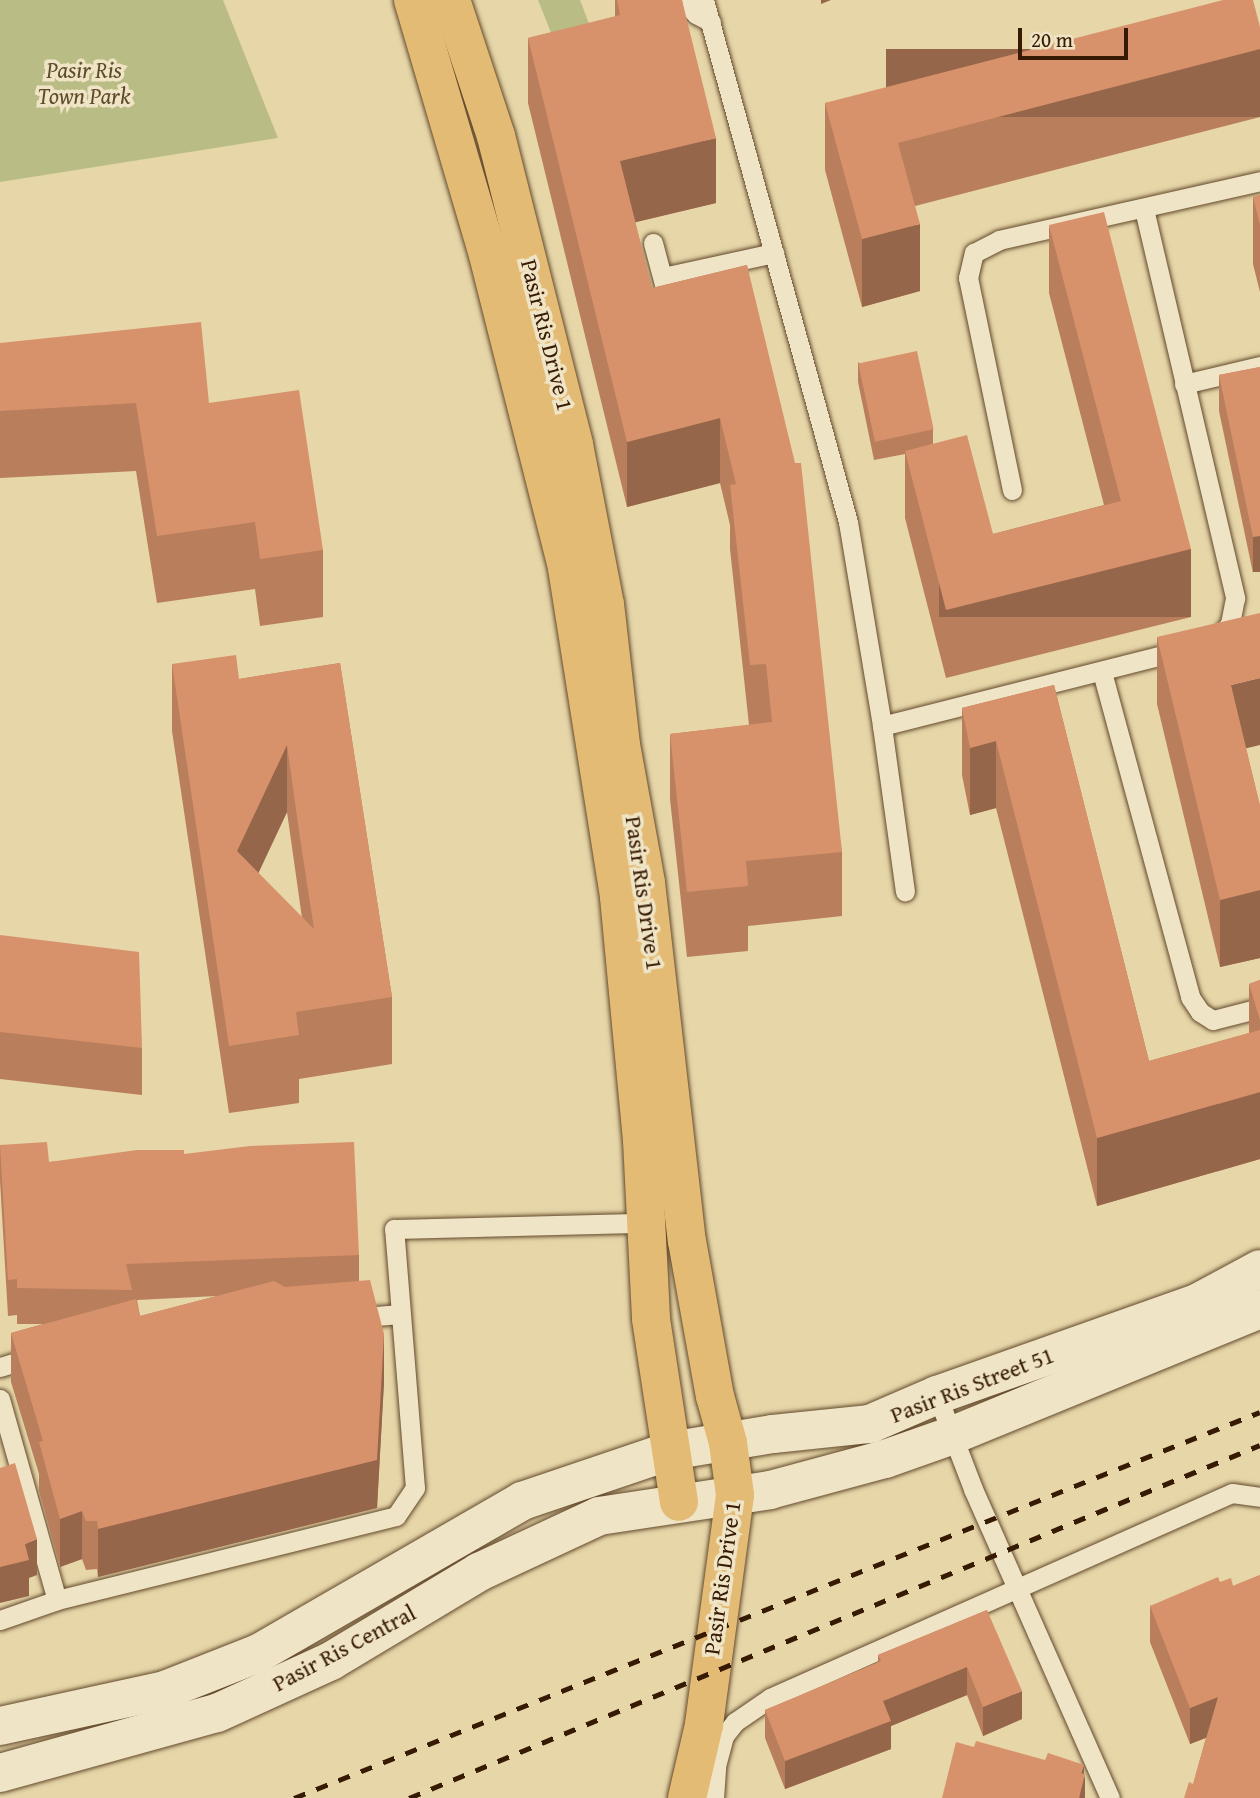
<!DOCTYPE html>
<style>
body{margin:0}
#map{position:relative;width:1260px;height:1798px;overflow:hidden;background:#e6d6a8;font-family:"Gentium Book Plus",serif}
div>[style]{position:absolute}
.green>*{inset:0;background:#b9bd85}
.roads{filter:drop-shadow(0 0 2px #63492c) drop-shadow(0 0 2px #63492c)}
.lane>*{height:19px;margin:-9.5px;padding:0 9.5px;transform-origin:9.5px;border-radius:9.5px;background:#efe4c6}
.street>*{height:38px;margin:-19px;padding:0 19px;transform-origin:19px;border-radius:19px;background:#efe4c6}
.primary>*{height:38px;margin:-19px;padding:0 19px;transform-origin:19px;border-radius:19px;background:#e3bb74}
.rail>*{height:5px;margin-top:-2.5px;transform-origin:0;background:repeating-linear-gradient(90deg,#371a03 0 12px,transparent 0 24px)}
.wall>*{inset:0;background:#b97e5c}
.shaded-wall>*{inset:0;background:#96664b;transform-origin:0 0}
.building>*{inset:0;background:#d7926b;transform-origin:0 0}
span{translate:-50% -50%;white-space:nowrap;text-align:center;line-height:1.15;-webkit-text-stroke:7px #efe4c6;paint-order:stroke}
.park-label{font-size:23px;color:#5e4b2a;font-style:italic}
.street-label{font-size:23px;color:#371a03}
.scale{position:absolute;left:1018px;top:28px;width:110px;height:32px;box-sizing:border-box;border:4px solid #371a03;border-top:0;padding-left:9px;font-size:21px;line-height:24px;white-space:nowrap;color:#371a03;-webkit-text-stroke:5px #efe4c6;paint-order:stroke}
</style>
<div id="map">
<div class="green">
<div style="clip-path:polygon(0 0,223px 0,278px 138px,0 182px)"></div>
<div style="clip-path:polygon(538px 0,580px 0,591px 29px,555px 43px)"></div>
</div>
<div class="roads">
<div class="lane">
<div style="left:682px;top:0;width:20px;rotate:45deg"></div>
<div style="left:696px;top:14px;width:17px;rotate:28deg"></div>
<div style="left:704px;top:0;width:541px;rotate:74.58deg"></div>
<div style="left:848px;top:522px;width:207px;rotate:80.5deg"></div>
<div style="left:882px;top:726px;width:167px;rotate:82.1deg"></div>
<div style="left:1144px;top:209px;width:400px;rotate:76.8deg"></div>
<div style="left:1235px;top:598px;width:26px;rotate:101deg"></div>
<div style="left:1230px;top:624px;width:23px;rotate:131deg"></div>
<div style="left:653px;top:243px;width:47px;rotate:75.1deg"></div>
<div style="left:663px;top:277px;width:114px;rotate:-12.2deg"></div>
<div style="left:1184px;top:384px;width:78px;rotate:-13.3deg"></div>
<div style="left:1012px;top:490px;width:217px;rotate:-101.7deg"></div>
<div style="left:968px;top:278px;width:26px;rotate:-77deg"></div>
<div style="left:974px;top:253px;width:28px;rotate:-27deg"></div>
<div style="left:999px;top:240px;width:268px;rotate:-12.7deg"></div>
<div style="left:1102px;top:672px;width:337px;rotate:74.8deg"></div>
<div style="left:1190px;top:997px;width:18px;rotate:56deg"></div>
<div style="left:1200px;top:1012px;width:15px;rotate:32deg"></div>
<div style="left:1213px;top:1020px;width:49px;rotate:-14.3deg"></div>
<div style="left:882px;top:726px;width:310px;rotate:-14.2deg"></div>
<div style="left:352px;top:1318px;width:48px;rotate:-4.8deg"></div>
<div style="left:0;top:1367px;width:34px;rotate:-17deg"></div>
<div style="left:937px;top:1395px;width:101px;rotate:69deg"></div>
<div style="left:973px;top:1489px;width:338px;rotate:66.1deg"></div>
<div style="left:0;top:1399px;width:209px;rotate:74.2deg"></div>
<div style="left:0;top:1620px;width:60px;rotate:-19.3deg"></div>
<div style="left:57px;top:1600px;width:349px;rotate:-13.9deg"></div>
<div style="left:396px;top:1516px;width:34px;rotate:-56deg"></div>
<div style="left:415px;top:1488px;width:260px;rotate:-94.6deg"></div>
<div style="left:394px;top:1229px;width:252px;rotate:-1.4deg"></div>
<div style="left:714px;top:1798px;width:32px;rotate:-86deg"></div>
<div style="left:716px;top:1766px;width:31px;rotate:-75deg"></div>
<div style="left:724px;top:1736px;width:18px;rotate:-52deg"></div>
<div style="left:735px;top:1722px;width:42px;rotate:-34.4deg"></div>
<div style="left:770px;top:1698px;width:505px;rotate:-23.93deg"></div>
<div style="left:1232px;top:1493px;width:28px;rotate:8deg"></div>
</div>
<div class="street">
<div style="left:0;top:1726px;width:169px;rotate:-12.3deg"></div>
<div style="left:165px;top:1690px;width:101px;rotate:-21.5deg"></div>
<div style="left:259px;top:1653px;width:304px;rotate:-30deg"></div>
<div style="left:522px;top:1501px;width:156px;rotate:-18.7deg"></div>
<div style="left:670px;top:1451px;width:104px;rotate:-9.4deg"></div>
<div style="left:773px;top:1434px;width:98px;rotate:-5.9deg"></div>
<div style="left:870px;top:1424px;width:73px;rotate:-23.4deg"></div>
<div style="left:937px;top:1395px;width:278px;rotate:-19.5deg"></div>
<div style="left:1199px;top:1302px;width:69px;rotate:-28.4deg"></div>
<div style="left:0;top:1773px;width:225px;rotate:-15.5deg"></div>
<div style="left:217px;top:1713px;width:125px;rotate:-24.5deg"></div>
<div style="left:331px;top:1661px;width:173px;rotate:-31deg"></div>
<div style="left:479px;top:1572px;width:132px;rotate:-25deg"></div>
<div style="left:599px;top:1516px;width:173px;rotate:-8.6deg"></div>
<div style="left:770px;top:1490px;width:119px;rotate:-15.1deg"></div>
<div style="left:885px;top:1459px;width:72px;rotate:-19.4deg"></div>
<div style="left:953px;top:1435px;width:332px;rotate:-22.3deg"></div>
</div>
<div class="primary">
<div style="left:413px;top:0;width:266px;rotate:73.6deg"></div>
<div style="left:488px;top:255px;width:323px;rotate:75.8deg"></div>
<div style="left:567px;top:568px;width:333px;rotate:81deg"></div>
<div style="left:619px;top:897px;width:244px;rotate:84.6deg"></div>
<div style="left:642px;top:1140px;width:179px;rotate:87.1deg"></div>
<div style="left:651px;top:1319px;width:185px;rotate:81.3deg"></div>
<div style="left:451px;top:0;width:143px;rotate:71.7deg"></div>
<div style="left:496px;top:136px;width:319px;rotate:75.8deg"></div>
<div style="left:574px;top:445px;width:162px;rotate:79deg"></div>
<div style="left:605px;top:604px;width:142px;rotate:83.5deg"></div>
<div style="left:621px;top:745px;width:140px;rotate:79.7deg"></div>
<div style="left:646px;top:883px;width:360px;rotate:83.5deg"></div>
<div style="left:687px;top:1241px;width:158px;rotate:79.8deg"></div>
<div style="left:715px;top:1396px;width:49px;rotate:74.5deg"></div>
<div style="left:728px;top:1443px;width:52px;rotate:82.3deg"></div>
<div style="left:735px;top:1495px;width:232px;rotate:97.7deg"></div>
<div style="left:704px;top:1725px;width:75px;rotate:103.1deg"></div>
</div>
</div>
<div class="rail">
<div style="left:294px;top:1798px;width:1040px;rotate:-21.78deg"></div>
<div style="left:409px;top:1798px;width:921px;rotate:-22.53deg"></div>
</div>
<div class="wall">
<div style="clip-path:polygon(615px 0,682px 0,716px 203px,635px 222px,652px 288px,747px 265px,842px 852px,842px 916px,748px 926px,748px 951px,687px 957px,670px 799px,670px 734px,749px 725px,730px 549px,730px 525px,720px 483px,627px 507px,528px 103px,528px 38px,615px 17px)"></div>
<div style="clip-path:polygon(1260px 27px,1260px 117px,915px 206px,920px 291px,862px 307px,825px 170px,825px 103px)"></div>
<div style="clip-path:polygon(1260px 195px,1260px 292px,1253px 264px,1253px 197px)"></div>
<div style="clip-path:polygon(1049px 225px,1191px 617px,946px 678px,905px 518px,905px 454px,874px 460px,858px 382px,858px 362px,933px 429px,933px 444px,993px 534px,1104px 505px,1049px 293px)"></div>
<div style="clip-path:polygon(0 343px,209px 403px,323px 550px,323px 617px,260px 626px,255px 589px,157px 603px,136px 471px,0 478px)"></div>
<div style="clip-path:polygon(1260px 367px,1253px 573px,1219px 411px,1219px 375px)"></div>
<div style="clip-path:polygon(1157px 637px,1246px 749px,1260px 806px,1260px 958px,1220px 967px,1157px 704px)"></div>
<div style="clip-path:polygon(evenodd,340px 663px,392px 997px,392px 1064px,299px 1079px,299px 1103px,229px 1113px,172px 731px,172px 664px,239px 679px,340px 663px,287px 812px,302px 918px,258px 873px,287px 812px)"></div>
<div style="clip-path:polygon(1054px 685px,1149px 1061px,1249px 1033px,1249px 984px,1260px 980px,1260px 1159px,1097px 1206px,996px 808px,970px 815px,962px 775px,962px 708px)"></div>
<div style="clip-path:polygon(0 935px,142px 1048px,142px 1095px,0 1079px)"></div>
<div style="clip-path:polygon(evenodd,0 1145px,49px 1162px,184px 1154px,359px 1255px,359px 1281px,384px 1382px,377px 1508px,98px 1577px,97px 1569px,86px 1570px,82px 1559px,60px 1567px,39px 1491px,39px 1474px,11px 1382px,11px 1333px,43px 1324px,17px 1324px,17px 1315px,8px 1316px,0 1181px,0 1145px,217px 1296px,140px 1316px,137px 1300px,217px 1296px)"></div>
<div style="clip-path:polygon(1260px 1575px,1193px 1784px,1206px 1738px,1190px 1744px,1150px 1642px,1150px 1606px,1220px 1582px,1233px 1586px)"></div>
<div style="clip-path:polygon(987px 1610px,1022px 1719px,983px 1736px,967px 1695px,891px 1726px,891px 1749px,785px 1789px,765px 1738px,765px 1710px,878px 1663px,878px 1655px)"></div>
</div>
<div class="shaded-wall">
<div style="clip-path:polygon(821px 0,831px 0,821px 4px)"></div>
<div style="left:1260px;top:49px;width:68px;height:374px;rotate:90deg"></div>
<div style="clip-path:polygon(716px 138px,716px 203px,620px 226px,620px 161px)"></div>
<div style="clip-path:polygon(920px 224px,920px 291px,862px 307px,862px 239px)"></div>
<div style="clip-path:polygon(720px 418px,720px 483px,627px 507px,627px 442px)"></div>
<div style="left:1260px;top:536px;width:36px;height:7px;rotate:90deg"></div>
<div style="left:1191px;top:549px;width:68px;height:252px;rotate:90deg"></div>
<div style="clip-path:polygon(1260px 678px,1260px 745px,1231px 752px,1231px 685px)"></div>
<div style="clip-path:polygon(996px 741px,996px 808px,970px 815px,970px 748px)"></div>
<div style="clip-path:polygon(287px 745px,287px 812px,237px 919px,237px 851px)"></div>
<div style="clip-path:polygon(1260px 890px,1260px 958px,1220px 967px,1220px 900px)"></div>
<div style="clip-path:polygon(1260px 1092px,1260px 1159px,1097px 1206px,1097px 1138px)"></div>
<div style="clip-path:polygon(384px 1334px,384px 1382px,377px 1508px,98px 1577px,98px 1529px)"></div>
<div style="clip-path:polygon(82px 1511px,82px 1559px,60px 1567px,60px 1519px)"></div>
<div style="clip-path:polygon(37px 1539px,37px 1575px,29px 1578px,29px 1596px,0 1603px,0 1567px,25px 1544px)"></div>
<div style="clip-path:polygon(967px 1667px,967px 1695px,891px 1726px,891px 1749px,785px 1789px,785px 1761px,883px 1701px)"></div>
<div style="clip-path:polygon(1022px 1691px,1022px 1719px,983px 1736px,983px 1707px)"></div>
<div style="clip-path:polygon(1218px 1697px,1218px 1733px,1190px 1744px,1190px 1708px)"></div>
<div style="clip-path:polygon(1084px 1765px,1084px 1779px,1085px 1774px,1085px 1798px,1079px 1798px,1081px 1773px)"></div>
</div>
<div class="building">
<div style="clip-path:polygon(617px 0,682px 0,716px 138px,620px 161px,652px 288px,747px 265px,795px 463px,801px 463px,842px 852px,746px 861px,748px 886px,687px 892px,670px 734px,772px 722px,766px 664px,750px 665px,730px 485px,736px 484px,720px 418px,627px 442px,528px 38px,620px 15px)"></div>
<div style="clip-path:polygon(1223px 0,1253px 0,1260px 27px,1260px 49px,898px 143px,920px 224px,862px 239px,825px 103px)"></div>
<div style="clip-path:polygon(1260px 195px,1260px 225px,1253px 197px)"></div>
<div style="clip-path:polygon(1104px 212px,1191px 549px,946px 610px,905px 451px,967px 435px,993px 534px,1121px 501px,1049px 225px)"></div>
<div style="clip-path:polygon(201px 322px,209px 403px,299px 390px,323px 550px,260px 559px,255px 522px,157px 536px,136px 403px,0 411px,0 343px)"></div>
<div style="left:917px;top:351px;width:80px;height:60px;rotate:78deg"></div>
<div style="clip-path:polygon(1260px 367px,1260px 536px,1253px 537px,1219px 375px)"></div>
<div style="clip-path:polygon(1260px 613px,1260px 678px,1231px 685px,1260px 806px,1260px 890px,1220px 900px,1157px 637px)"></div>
<div style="clip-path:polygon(evenodd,236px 655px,239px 679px,340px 663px,392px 997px,296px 1012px,299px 1035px,229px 1046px,172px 664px,236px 655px,287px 745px,300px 838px,314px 929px,237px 851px,287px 745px)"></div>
<div style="clip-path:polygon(1054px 685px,1149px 1061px,1260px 1030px,1260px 1092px,1097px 1138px,996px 741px,970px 748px,962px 708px)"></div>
<div style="clip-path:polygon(0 935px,139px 952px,142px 1048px,0 1032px)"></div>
<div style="clip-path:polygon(1260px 980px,1260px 1020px,1249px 984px)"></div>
<div style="clip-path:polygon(47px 1142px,49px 1162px,137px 1150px,184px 1150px,184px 1154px,250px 1146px,354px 1142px,359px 1255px,126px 1264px,132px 1290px,17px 1288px,17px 1279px,8px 1280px,0 1145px)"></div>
<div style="clip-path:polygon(370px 1280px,384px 1334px,377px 1460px,98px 1529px,97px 1521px,86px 1521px,82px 1511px,60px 1519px,39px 1442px,43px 1441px,11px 1333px,136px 1299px,140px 1316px,274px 1281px,285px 1287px)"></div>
<div style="clip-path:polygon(15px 1463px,37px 1539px,25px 1544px,29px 1560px,0 1567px,0 1468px)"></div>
<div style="clip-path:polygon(1260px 1575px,1260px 1798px,1184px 1798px,1189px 1782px,1193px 1784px,1218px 1697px,1190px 1708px,1150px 1606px,1218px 1577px,1220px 1582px,1231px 1578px,1233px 1586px)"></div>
<div style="clip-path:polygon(987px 1610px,1022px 1691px,983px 1707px,967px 1667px,883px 1701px,891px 1721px,785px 1761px,765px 1710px,881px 1661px,878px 1655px)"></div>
<div style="clip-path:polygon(976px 1741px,1045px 1760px,1048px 1753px,1084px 1765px,1081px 1773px,1085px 1774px,1079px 1798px,942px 1798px,956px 1742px,974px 1747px)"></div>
</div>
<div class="park-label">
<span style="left:84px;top:83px">Pasir Ris<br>Town Park</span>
</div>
<div class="street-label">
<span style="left:547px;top:335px;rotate:76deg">Pasir Ris Drive 1</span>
<span style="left:644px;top:893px;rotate:82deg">Pasir Ris Drive 1</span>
<span style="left:972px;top:1385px;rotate:-21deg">Pasir Ris Street 51</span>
<span style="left:722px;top:1578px;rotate:-82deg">Pasir Ris Drive 1</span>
<span style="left:344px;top:1648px;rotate:-28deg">Pasir Ris Central</span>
</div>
<div class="scale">20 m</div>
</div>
